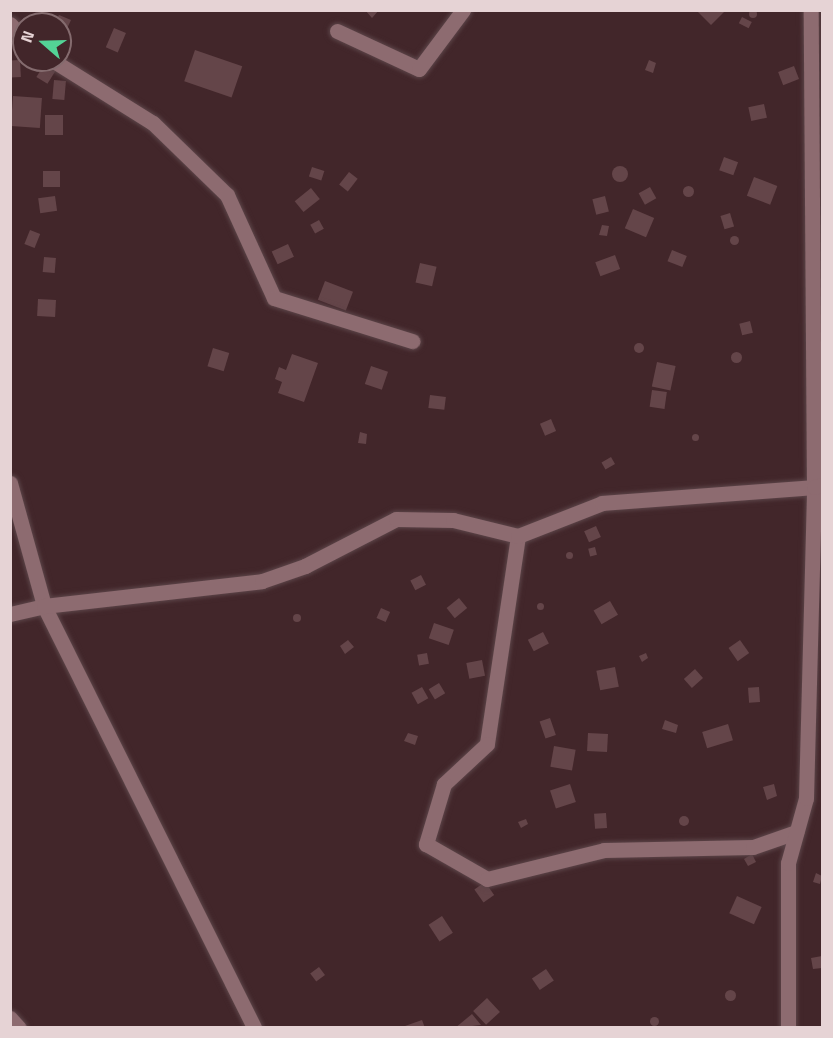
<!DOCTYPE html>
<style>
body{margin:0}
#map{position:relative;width:833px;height:1038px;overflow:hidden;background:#42262a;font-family:"Titillium Web",sans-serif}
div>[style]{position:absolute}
.building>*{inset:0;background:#644549;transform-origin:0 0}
.round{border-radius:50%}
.roads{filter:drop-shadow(0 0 2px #5c4549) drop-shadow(0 0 2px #5c4549)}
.street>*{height:15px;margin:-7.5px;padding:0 7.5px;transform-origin:7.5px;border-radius:7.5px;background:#8d6b70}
span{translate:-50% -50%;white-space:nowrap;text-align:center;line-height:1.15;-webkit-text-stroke:4.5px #42262a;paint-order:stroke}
.frame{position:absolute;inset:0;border:12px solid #e6d3d5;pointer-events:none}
.north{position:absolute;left:12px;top:12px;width:60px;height:60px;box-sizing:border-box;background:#42262a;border:2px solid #846b6e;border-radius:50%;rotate:290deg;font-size:16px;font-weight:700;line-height:24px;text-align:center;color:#e6d3d5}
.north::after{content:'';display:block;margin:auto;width:21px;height:27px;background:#53d396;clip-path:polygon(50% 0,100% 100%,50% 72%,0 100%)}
</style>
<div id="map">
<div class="building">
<div style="clip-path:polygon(365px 10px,379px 10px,372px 18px)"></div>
<div style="clip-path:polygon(696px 10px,722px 10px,724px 12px,711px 25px)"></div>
<div class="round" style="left:749px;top:10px;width:8px;height:8px"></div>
<div style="clip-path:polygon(59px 15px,71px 20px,65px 33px,60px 33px,60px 24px,53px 24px)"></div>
<div style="left:742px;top:17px;width:11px;height:7px;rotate:27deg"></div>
<div style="left:114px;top:28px;width:13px;height:21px;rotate:23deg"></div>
<div style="left:195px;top:50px;width:50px;height:33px;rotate:19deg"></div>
<div style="left:20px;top:60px;width:17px;height:10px;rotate:87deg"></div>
<div style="left:47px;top:60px;width:13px;height:20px;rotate:32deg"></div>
<div style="clip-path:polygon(649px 60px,656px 63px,653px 73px,645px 70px)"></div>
<div style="left:794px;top:66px;width:14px;height:17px;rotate:69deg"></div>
<div style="left:54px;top:80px;width:12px;height:19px;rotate:5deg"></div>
<div style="left:13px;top:96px;width:29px;height:30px;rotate:4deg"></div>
<div style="left:764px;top:104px;width:14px;height:16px;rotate:78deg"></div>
<div style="left:45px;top:115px;width:18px;height:20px"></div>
<div style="left:724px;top:157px;width:15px;height:14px;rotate:20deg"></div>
<div class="round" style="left:612px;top:166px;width:16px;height:16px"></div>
<div style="left:312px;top:167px;width:13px;height:10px;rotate:18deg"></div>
<div style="left:60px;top:171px;width:16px;height:17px;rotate:90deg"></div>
<div style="left:349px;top:172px;width:11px;height:16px;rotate:38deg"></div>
<div style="left:754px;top:177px;width:25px;height:20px;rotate:21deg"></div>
<div class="round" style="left:682.5px;top:185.5px;width:11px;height:11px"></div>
<div style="left:650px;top:187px;width:13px;height:13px;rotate:61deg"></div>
<div style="left:311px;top:188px;width:14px;height:21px;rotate:51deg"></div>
<div style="left:55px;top:196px;width:15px;height:17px;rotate:82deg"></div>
<div style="left:605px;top:196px;width:16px;height:13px;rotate:76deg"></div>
<div style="left:633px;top:209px;width:23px;height:21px;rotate:23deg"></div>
<div style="left:730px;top:213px;width:14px;height:10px;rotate:73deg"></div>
<div style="left:319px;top:220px;width:10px;height:10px;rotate:61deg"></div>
<div style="clip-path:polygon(602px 225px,609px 226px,607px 236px,599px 235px)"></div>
<div style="left:30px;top:230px;width:11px;height:15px;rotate:22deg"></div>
<div class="round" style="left:729.5px;top:235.5px;width:9px;height:9px"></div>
<div style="left:288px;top:244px;width:14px;height:18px;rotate:65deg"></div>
<div style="left:672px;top:250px;width:16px;height:12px;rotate:22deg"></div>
<div style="left:615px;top:255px;width:15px;height:21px;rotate:70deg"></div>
<div style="left:44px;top:257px;width:12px;height:15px;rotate:5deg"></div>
<div style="left:420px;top:263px;width:17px;height:20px;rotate:13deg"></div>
<div style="left:325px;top:281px;width:30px;height:20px;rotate:21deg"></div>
<div style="left:38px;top:299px;width:18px;height:17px;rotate:3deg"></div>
<div style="left:750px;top:321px;width:12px;height:11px;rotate:76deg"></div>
<div class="round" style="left:634px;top:343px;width:10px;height:10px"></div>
<div style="left:213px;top:348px;width:17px;height:19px;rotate:17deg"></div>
<div class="round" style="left:730.5px;top:351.5px;width:11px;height:11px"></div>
<div style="clip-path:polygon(292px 354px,318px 363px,304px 402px,278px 393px,282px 382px,275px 379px,279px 367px,286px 370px)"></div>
<div style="left:657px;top:362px;width:19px;height:25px;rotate:12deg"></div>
<div style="left:371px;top:366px;width:18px;height:19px;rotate:19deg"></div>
<div style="left:652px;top:390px;width:15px;height:17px;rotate:8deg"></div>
<div style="left:430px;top:395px;width:16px;height:13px;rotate:7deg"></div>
<div style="left:551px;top:419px;width:13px;height:12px;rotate:67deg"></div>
<div style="clip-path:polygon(360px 432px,367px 434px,366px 444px,358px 443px)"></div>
<div class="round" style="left:691.5px;top:433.5px;width:7px;height:7px"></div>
<div style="left:611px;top:457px;width:8px;height:11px;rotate:60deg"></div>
<div style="left:596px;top:526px;width:12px;height:13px;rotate:66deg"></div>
<div style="left:595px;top:547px;width:8px;height:7px;rotate:76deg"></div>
<div class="round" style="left:565.5px;top:551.5px;width:7px;height:7px"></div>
<div style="left:421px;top:575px;width:11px;height:12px;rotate:63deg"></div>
<div style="left:459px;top:598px;width:13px;height:16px;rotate:51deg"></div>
<div style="left:610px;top:601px;width:16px;height:19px;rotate:60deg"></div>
<div class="round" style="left:536.5px;top:602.5px;width:7px;height:7px"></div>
<div style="left:381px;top:608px;width:10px;height:11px;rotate:24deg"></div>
<div class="round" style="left:293px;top:614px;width:8px;height:8px"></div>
<div style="left:434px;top:623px;width:21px;height:16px;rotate:19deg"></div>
<div style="left:543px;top:632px;width:13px;height:17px;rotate:63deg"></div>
<div style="clip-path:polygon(348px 640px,354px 647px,345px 654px,340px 646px)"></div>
<div style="left:740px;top:640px;width:16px;height:14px;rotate:55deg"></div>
<div style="left:427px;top:653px;width:11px;height:10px;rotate:80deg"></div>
<div style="clip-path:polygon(646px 653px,648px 658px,642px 662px,639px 656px)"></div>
<div style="left:482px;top:660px;width:16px;height:16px;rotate:79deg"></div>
<div style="left:615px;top:667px;width:20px;height:19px;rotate:79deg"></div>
<div style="left:695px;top:669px;width:12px;height:15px;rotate:48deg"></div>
<div style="left:439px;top:683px;width:12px;height:12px;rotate:59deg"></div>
<div style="left:422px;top:687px;width:13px;height:12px;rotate:61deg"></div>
<div style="left:759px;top:687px;width:15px;height:11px;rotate:86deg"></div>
<div style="left:550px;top:718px;width:18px;height:11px;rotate:71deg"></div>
<div style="clip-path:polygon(665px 720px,678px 725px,676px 733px,662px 729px)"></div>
<div style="left:728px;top:724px;width:17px;height:27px;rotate:73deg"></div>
<div style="clip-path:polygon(408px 733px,418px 736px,415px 745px,404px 741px)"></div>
<div style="left:588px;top:733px;width:20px;height:18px;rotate:3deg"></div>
<div style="left:554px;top:746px;width:22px;height:21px;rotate:10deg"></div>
<div style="left:570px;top:784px;width:19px;height:21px;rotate:72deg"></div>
<div style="clip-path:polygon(774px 784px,777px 796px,767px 800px,763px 787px)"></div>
<div style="left:606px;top:813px;width:15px;height:12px;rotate:86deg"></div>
<div class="round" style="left:679px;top:816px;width:10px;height:10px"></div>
<div style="clip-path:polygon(526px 819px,528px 824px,521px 828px,518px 822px)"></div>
<div style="clip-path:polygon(752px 854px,756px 862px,748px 866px,744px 859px)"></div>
<div style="clip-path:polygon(816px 873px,822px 876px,820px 884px,813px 882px)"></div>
<div style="left:485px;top:882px;width:16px;height:13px;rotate:55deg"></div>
<div style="left:737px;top:896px;width:27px;height:19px;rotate:24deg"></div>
<div style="left:442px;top:916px;width:20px;height:16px;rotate:57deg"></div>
<div style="clip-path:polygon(822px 956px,822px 968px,813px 969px,811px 958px)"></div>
<div style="left:319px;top:967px;width:10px;height:11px;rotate:53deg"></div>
<div style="left:546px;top:969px;width:14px;height:17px;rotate:56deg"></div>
<div class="round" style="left:724.5px;top:989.5px;width:11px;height:11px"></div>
<div style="left:487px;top:998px;width:19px;height:19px;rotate:47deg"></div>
<div style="clip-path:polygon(472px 1014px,481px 1025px,455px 1028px)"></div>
<div class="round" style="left:649.5px;top:1016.5px;width:9px;height:9px"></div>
<div style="clip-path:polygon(422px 1020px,425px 1028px,405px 1028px,405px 1026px)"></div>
</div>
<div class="roads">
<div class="street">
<div style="left:10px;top:24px;width:21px;rotate:47deg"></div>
<div style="left:337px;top:31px;width:90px;rotate:24.9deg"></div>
<div style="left:419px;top:69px;width:74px;rotate:-53.3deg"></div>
<div style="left:52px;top:60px;width:119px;rotate:32deg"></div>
<div style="left:153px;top:123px;width:103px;rotate:44.2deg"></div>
<div style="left:227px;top:195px;width:113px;rotate:65.5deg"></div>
<div style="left:274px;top:298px;width:145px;rotate:17.3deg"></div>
<div style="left:10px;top:483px;width:128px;rotate:74.5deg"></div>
<div style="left:44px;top:606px;width:471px;rotate:63.5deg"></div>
<div style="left:518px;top:536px;width:210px;rotate:98.5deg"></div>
<div style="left:487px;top:744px;width:59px;rotate:137.1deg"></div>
<div style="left:444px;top:784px;width:63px;rotate:106.7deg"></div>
<div style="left:426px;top:844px;width:70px;rotate:29.8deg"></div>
<div style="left:487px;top:879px;width:121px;rotate:-13.9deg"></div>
<div style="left:604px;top:850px;width:149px;rotate:-1.2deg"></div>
<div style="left:753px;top:847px;width:46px;rotate:-19.2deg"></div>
<div style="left:10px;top:614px;width:35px;rotate:-13deg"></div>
<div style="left:44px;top:606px;width:219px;rotate:-6.5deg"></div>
<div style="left:262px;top:581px;width:46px;rotate:-19.2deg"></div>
<div style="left:305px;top:566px;width:102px;rotate:-27.3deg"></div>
<div style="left:396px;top:519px;width:57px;rotate:1deg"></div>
<div style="left:453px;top:520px;width:67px;rotate:13.8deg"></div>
<div style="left:518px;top:536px;width:90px;rotate:-21.4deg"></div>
<div style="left:602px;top:503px;width:213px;rotate:-4.3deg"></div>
<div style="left:814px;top:487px;width:477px;rotate:-90.4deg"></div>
<div style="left:10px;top:1018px;width:13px;rotate:48deg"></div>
<div style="left:788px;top:1028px;width:165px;rotate:-90deg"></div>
<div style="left:788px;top:863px;width:67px;rotate:-74.5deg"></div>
<div style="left:806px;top:798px;width:311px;rotate:-88.5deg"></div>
<div style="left:814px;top:487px;width:8px;rotate:-14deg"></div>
</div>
</div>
<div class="frame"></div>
<div class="north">N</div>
</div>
